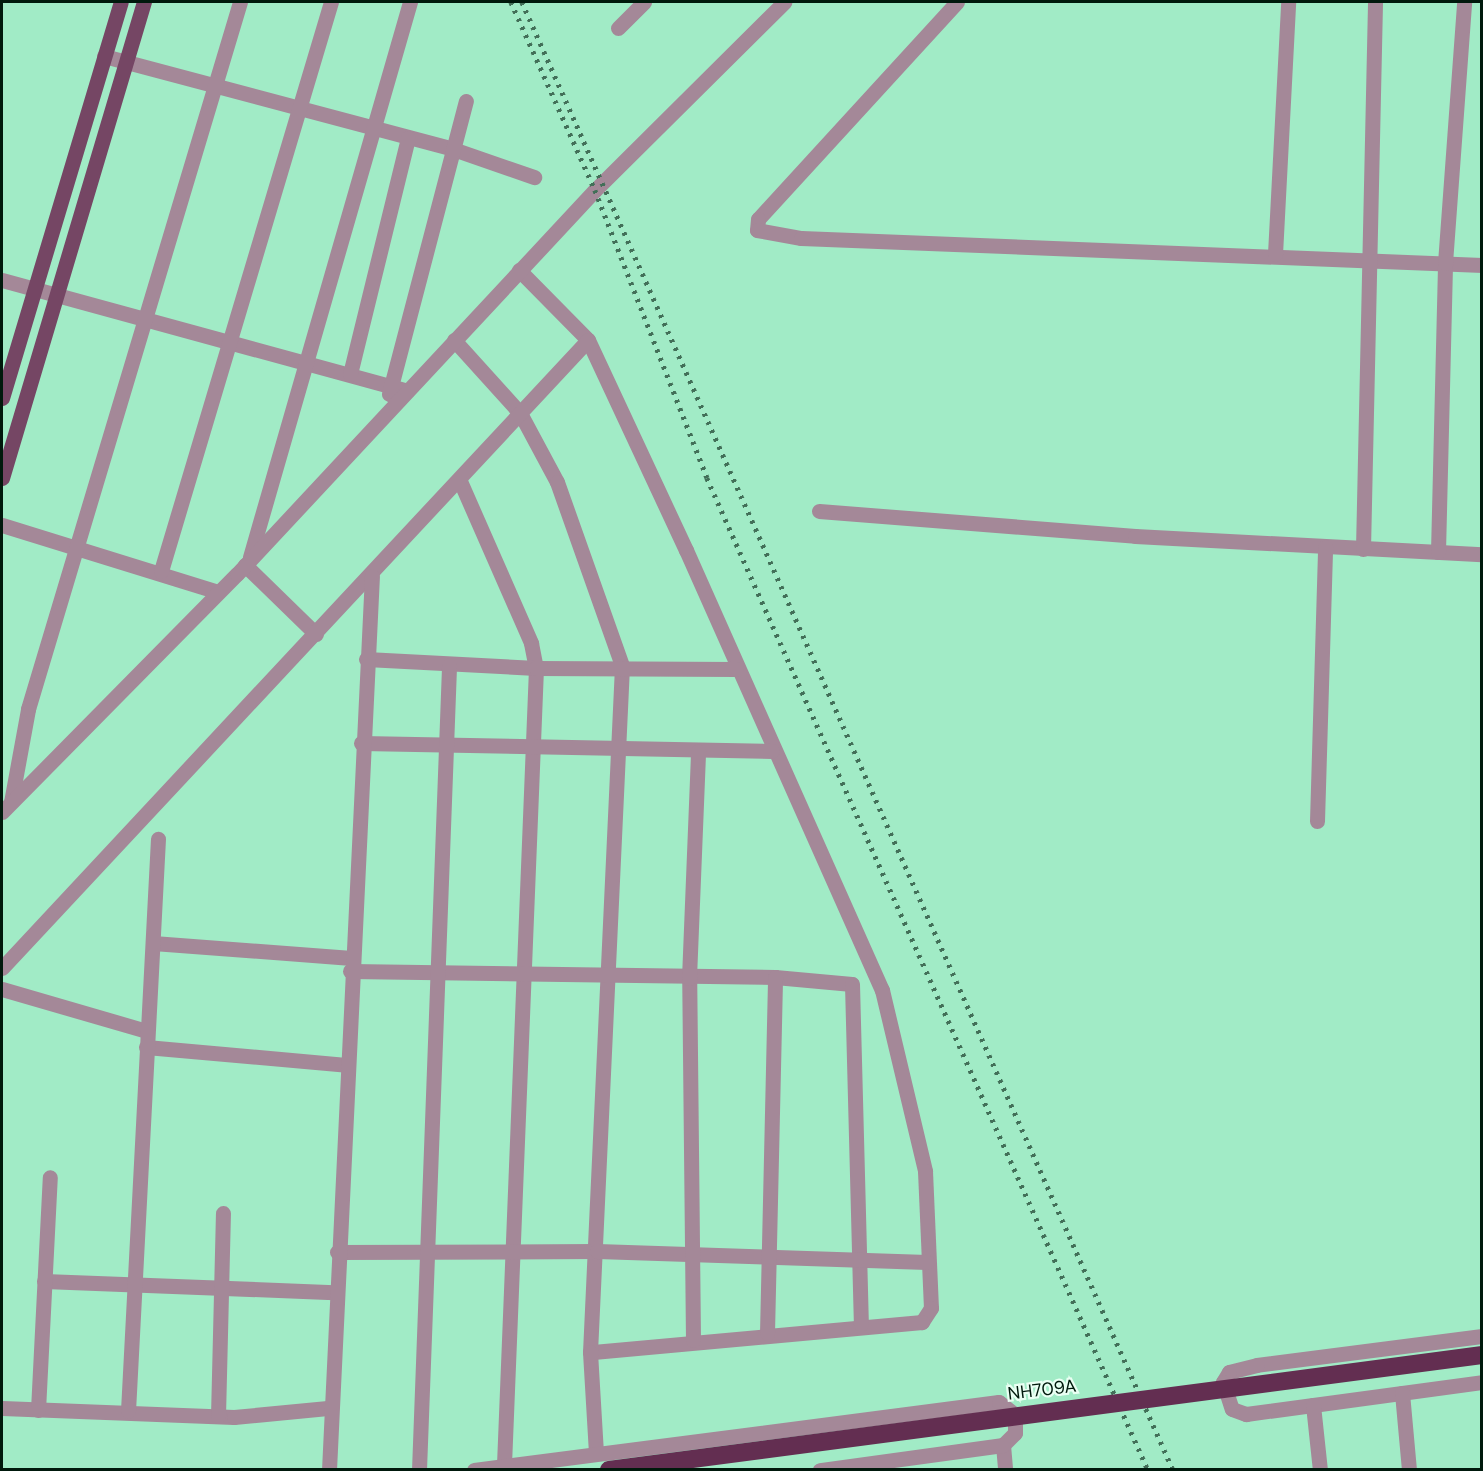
<!DOCTYPE html>
<style>
body{margin:0}
#map{position:relative;width:1483px;height:1471px;overflow:hidden;background:#a1ebc6;font-family:"DM Sans",sans-serif}
div>[style]{position:absolute}
.minor>*{height:15px;margin:-7.5px;padding:0 7.5px;transform-origin:7.5px;border-radius:7.5px;background:#a48898}
.major>*{height:15px;margin:-7.5px;padding:0 7.5px;transform-origin:7.5px;border-radius:7.5px;background:#754664}
.rail>*{height:4.5px;margin-top:-2.25px;transform-origin:0;background:repeating-linear-gradient(90deg,#426f58 0 3px,transparent 0 9px)}
.highway-bridge>*{height:18px;margin:-9px;padding:0 9px;transform-origin:9px;border-radius:9px;background:#632e51}
span{translate:-50% -50%;white-space:nowrap;text-align:center;line-height:1.15;-webkit-text-stroke:4.5px #e9fff3;paint-order:stroke}
.street-label{font-size:18px;color:#00190c}
.frame{position:absolute;inset:0;border:3px solid #00190c;pointer-events:none}
</style>
<div id="map">
<div class="minor">
<div style="left:957px;top:2px;width:294px;rotate:132.5deg"></div>
<div style="left:758px;top:219px;width:11px;rotate:95deg"></div>
<div style="left:757px;top:230px;width:45px;rotate:10.3deg"></div>
<div style="left:801px;top:238px;width:682px;rotate:2.27deg"></div>
<div style="left:618px;top:28px;width:37px;rotate:-45deg"></div>
<div style="left:104px;top:56px;width:361px;rotate:14.9deg"></div>
<div style="left:453px;top:149px;width:86px;rotate:19.1deg"></div>
<div style="left:1275px;top:254px;width:252px;rotate:-87deg"></div>
<div style="left:519px;top:270px;width:98px;rotate:45.4deg"></div>
<div style="left:588px;top:340px;width:232px;rotate:65deg"></div>
<div style="left:686px;top:550px;width:482px;rotate:66deg"></div>
<div style="left:882px;top:990px;width:186px;rotate:76.6deg"></div>
<div style="left:925px;top:1171px;width:137px;rotate:87.5deg"></div>
<div style="left:931px;top:1308px;width:17px;rotate:123deg"></div>
<div style="left:922px;top:1322px;width:333px;rotate:174.8deg"></div>
<div style="left:2px;top:280px;width:420px;rotate:15.3deg"></div>
<div style="left:454px;top:340px;width:98px;rotate:47.9deg"></div>
<div style="left:520px;top:413px;width:78px;rotate:61.8deg"></div>
<div style="left:557px;top:482px;width:195px;rotate:70.5deg"></div>
<div style="left:622px;top:666px;width:687px;rotate:92.67deg"></div>
<div style="left:590px;top:1352px;width:101px;rotate:86.6deg"></div>
<div style="left:350px;top:374px;width:243px;rotate:-76.2deg"></div>
<div style="left:389px;top:394px;width:303px;rotate:-75.3deg"></div>
<div style="left:460px;top:481px;width:177px;rotate:66.3deg"></div>
<div style="left:531px;top:643px;width:25px;rotate:79deg"></div>
<div style="left:536px;top:668px;width:799px;rotate:92.3deg"></div>
<div style="left:819px;top:511px;width:317px;rotate:4.5deg"></div>
<div style="left:1135px;top:536px;width:347px;rotate:3deg"></div>
<div style="left:2px;top:525px;width:226px;rotate:17.2deg"></div>
<div style="left:1363px;top:549px;width:547px;rotate:-88.74deg"></div>
<div style="left:1438px;top:552px;width:289px;rotate:-88.6deg"></div>
<div style="left:1445px;top:263px;width:262px;rotate:-85.8deg"></div>
<div style="left:250px;top:557px;width:578px;rotate:-73.92deg"></div>
<div style="left:245px;top:565px;width:99px;rotate:44.2deg"></div>
<div style="left:161px;top:571px;width:594px;rotate:-73.37deg"></div>
<div style="left:366px;top:659px;width:170px;rotate:3deg"></div>
<div style="left:536px;top:668px;width:200px;rotate:0.3deg"></div>
<div style="left:361px;top:743px;width:411px;rotate:1.1deg"></div>
<div style="left:11px;top:802px;width:95px;rotate:-79.6deg"></div>
<div style="left:28px;top:709px;width:738px;rotate:-73.31deg"></div>
<div style="left:2px;top:812px;width:334px;rotate:-45.4deg"></div>
<div style="left:237px;top:574px;width:525px;rotate:-47.01deg"></div>
<div style="left:595px;top:190px;width:267px;rotate:-44.8deg"></div>
<div style="left:1317px;top:821px;width:274px;rotate:-88.3deg"></div>
<div style="left:153px;top:943px;width:199px;rotate:4.3deg"></div>
<div style="left:2px;top:968px;width:859px;rotate:-46.98deg"></div>
<div style="left:350px;top:971px;width:425px;rotate:0.8deg"></div>
<div style="left:775px;top:977px;width:77px;rotate:5.2deg"></div>
<div style="left:852px;top:984px;width:340px;rotate:88.5deg"></div>
<div style="left:2px;top:989px;width:151px;rotate:16.2deg"></div>
<div style="left:146px;top:1047px;width:201px;rotate:5.1deg"></div>
<div style="left:337px;top:1252px;width:260px;rotate:-0.2deg"></div>
<div style="left:597px;top:1251px;width:330px;rotate:1.9deg"></div>
<div style="left:44px;top:1281px;width:290px;rotate:2.2deg"></div>
<div style="left:767px;top:1333px;width:356px;rotate:-88.7deg"></div>
<div style="left:1482px;top:1336px;width:227px;rotate:172.7deg"></div>
<div style="left:1257px;top:1365px;width:29px;rotate:166deg"></div>
<div style="left:1229px;top:1372px;width:12px;rotate:121deg"></div>
<div style="left:1223px;top:1382px;width:28px;rotate:72deg"></div>
<div style="left:1232px;top:1409px;width:15px;rotate:20deg"></div>
<div style="left:1246px;top:1414px;width:238px;rotate:-7.7deg"></div>
<div style="left:693px;top:1340px;width:362px;rotate:-90.6deg"></div>
<div style="left:689px;top:978px;width:227px;rotate:-87.7deg"></div>
<div style="left:1402px;top:1393px;width:77px;rotate:84.8deg"></div>
<div style="left:1313px;top:1405px;width:65px;rotate:83.9deg"></div>
<div style="left:2px;top:1408px;width:232px;rotate:2.2deg"></div>
<div style="left:234px;top:1417px;width:94px;rotate:-5.5deg"></div>
<div style="left:38px;top:1410px;width:233px;rotate:-87.1deg"></div>
<div style="left:128px;top:1411px;width:573px;rotate:-87deg"></div>
<div style="left:218px;top:1416px;width:203px;rotate:-88.6deg"></div>
<div style="left:1003px;top:1445px;width:25px;rotate:85deg"></div>
<div style="left:329px;top:1470px;width:895px;rotate:-87.25deg"></div>
<div style="left:419px;top:1470px;width:805px;rotate:-87.86deg"></div>
<div style="left:474px;top:1470px;width:529px;rotate:-7.38deg"></div>
<div style="left:999px;top:1402px;width:21px;rotate:39deg"></div>
<div style="left:1015px;top:1415px;width:18px;rotate:90deg"></div>
<div style="left:1015px;top:1433px;width:17px;rotate:135deg"></div>
<div style="left:1003px;top:1445px;width:185px;rotate:172.2deg"></div>
</div>
<div class="major">
<div style="left:2px;top:398px;width:413px;rotate:-73.3deg"></div>
<div style="left:2px;top:478px;width:497px;rotate:-73.4deg"></div>
</div>
<div class="rail">
<div style="left:511px;top:2px;width:206px;rotate:65.9deg"></div>
<div style="left:595px;top:190px;width:309px;rotate:68.7deg"></div>
<div style="left:707px;top:478px;width:1086px;rotate:66.03deg"></div>
<div style="left:522px;top:2px;width:1606px;rotate:66.08deg"></div>
</div>
<div class="highway-bridge">
<div style="left:609px;top:1470px;width:881px;rotate:-7.5deg"></div>
</div>
<div class="street-label">
<span style="left:1042px;top:1390px;rotate:-7deg">NH709A</span>
</div>
<div class="frame"></div>
</div>
